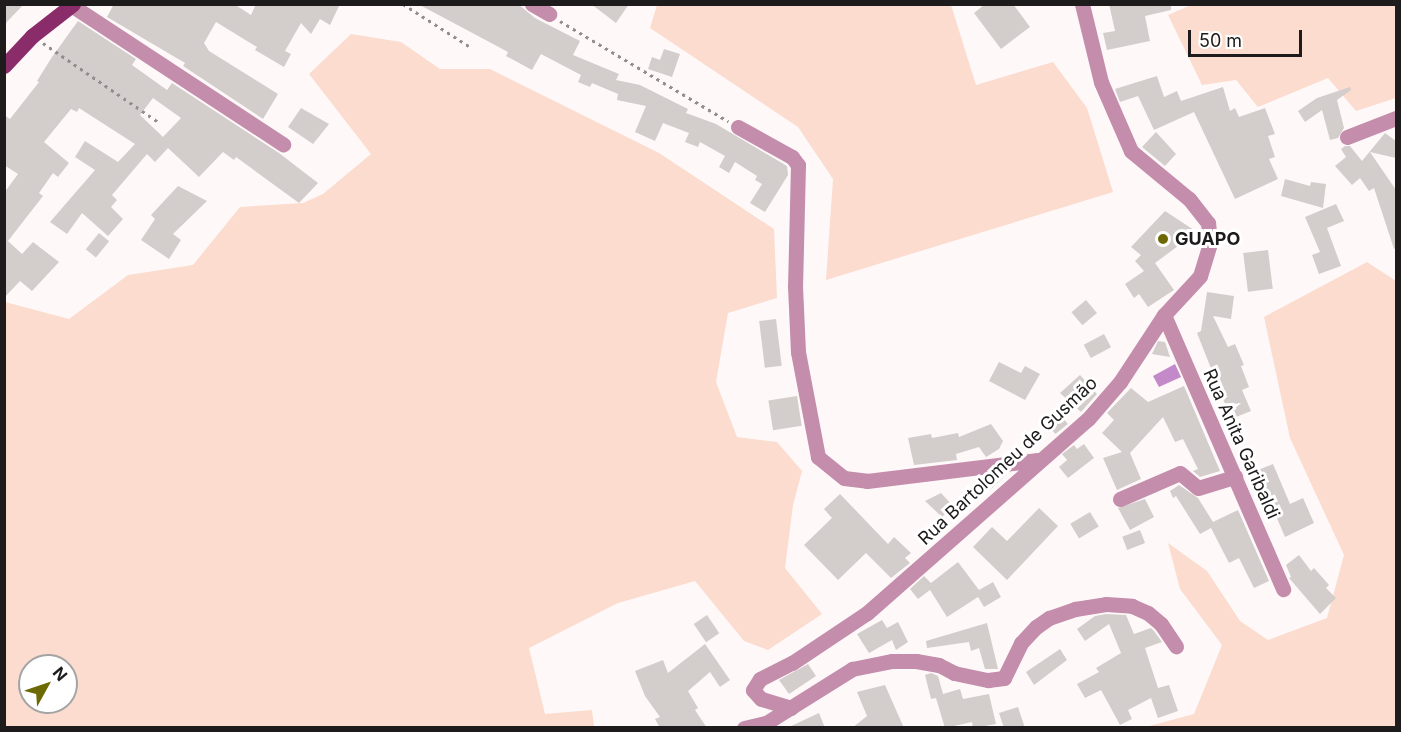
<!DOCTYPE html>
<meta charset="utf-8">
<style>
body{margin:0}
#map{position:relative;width:1401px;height:732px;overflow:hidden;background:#fff8f9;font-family:Inter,sans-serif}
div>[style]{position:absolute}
.green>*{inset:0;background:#fbdcce}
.water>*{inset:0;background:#c389c9}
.building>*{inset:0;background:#d3cdcc;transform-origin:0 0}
.path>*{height:3px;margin-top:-1.5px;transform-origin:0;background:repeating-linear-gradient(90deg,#928d8e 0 3px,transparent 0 7.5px)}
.minor>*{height:15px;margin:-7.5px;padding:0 7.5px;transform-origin:7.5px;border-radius:7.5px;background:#c38dab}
.major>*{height:15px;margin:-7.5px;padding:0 7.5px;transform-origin:7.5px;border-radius:7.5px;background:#8a2c69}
.dots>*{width:16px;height:16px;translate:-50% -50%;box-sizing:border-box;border:3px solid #fff;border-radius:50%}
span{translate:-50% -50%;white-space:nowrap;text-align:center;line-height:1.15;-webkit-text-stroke:6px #fff;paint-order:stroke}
.poi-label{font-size:18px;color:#1d1b1b;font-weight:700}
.left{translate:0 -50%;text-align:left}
.street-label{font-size:18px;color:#1d1b1b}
.frame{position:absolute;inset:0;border:6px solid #1d1b1b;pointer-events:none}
.north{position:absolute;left:18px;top:654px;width:60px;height:60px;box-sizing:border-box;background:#fff;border:2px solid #a5a4a4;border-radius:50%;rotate:50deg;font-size:16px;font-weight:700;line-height:24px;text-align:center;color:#1d1b1b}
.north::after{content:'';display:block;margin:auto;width:21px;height:27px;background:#6d6903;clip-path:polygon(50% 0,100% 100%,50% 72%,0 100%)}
.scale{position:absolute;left:1188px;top:30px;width:114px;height:27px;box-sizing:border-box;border:3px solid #1d1b1b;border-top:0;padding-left:8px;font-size:18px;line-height:21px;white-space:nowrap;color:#1d1b1b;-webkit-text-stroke:4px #fff;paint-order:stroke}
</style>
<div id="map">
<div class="green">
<div style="clip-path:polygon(657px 5px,951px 5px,976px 85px,1053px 62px,1087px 108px,1113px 192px,826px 280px,833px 179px,798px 127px,650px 28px)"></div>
<div style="clip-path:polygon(1191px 5px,1396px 5px,1396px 98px,1356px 111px,1328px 78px,1258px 107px,1236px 80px,1202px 85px,1168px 15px)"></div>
<div style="clip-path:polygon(evenodd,351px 34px,401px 42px,440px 69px,490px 69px,659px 153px,774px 229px,777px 298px,728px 313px,716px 382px,737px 437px,777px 442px,802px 471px,793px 505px,785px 568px,822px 614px,768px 650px,744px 641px,695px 581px,618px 603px,529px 648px,545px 714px,592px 710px,594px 727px,5px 727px,5px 302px,69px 319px,128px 275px,193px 265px,240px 207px,303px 203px,323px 194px,371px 154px,309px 74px,351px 34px,30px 666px,66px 666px,66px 702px,30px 702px,30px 666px)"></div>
<div style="clip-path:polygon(1367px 262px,1396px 281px,1396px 727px,1142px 728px,1194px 714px,1222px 645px,1180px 589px,1168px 543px,1207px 571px,1240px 621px,1268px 640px,1327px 618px,1344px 555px,1290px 438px,1264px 317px)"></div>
</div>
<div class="water">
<div style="clip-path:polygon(1175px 364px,1181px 377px,1159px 387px,1153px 376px)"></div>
</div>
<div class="building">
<div style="clip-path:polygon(4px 4px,24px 4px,4px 25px)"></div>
<div style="clip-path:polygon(114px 4px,234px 4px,251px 15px,256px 4px,340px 4px,330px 25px,320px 19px,311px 34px,301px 23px,285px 51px,291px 54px,284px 67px,255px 50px,257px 47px,216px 22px,204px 43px,209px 51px,278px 94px,263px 119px,183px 66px,185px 63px,107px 17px)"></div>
<div style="clip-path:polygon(418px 4px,518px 4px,535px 18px,580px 41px,573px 55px,619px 74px,616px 80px,640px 85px,688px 109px,686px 113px,716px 124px,787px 166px,788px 175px,765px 212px,750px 203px,762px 184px,755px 180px,757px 176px,735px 162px,729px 173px,719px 167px,725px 156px,700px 142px,698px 147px,685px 142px,689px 133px,663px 123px,655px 141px,635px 132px,646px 106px,617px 100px,618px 94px,592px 83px,590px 87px,578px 82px,581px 75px,541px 54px,532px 70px,506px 56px,508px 52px)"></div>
<div style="clip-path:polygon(591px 4px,629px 4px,616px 23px)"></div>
<div style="clip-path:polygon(985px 4px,1013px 4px,1030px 27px,1001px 49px,974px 13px)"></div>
<div style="clip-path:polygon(1109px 4px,1171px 4px,1171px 10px,1145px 16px,1150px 41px,1107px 50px,1103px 33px,1115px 31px)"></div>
<div style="clip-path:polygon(evenodd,78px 21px,136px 59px,132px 65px,167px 90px,172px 83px,279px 153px,318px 183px,299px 203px,236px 157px,234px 160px,223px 152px,199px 177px,168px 148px,155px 162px,147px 154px,112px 195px,117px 200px,111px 207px,123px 219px,108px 236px,82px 213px,67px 234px,50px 222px,95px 170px,75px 157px,85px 141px,118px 162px,135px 144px,79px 108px,77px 112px,71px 109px,44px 142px,69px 163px,58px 177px,53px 173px,39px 193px,43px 196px,8px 241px,22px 254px,33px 242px,59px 262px,32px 291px,20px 281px,4px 298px,4px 193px,18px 174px,4px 165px,4px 115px,10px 119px,39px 82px,37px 81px,52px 57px,78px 21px,153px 98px,181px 118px,163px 137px,140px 115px,153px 98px)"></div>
<div style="clip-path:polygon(664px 49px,680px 54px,672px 77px,648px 69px,652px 57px,660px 60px)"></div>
<div style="clip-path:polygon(1157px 76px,1164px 97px,1177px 91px,1181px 101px,1223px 87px,1230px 111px,1235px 108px,1239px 117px,1265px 108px,1275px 134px,1268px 136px,1275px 157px,1269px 159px,1278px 179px,1235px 199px,1194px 112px,1154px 130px,1138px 96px,1120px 102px,1115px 89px)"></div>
<div style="clip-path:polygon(1350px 87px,1351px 90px,1337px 100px,1344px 128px,1338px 138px,1330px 140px,1322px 110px,1305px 122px,1298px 111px,1317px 98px)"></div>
<div style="clip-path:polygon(301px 108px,329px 124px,313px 144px,288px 127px)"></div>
<div style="clip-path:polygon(1156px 132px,1176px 154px,1165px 166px,1142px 147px)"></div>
<div style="clip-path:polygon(1385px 133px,1396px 141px,1396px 158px,1370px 152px,1396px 190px,1396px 248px,1394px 249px,1374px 188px,1369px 191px,1360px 178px,1352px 185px,1335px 166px,1346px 157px,1341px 149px,1345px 146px,1350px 146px,1362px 161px)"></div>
<div style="clip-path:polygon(1285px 179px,1310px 186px,1311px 182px,1326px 184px,1323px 208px,1281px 196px)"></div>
<div style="clip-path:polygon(178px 186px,207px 201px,173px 234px,181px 240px,169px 259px,141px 240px,155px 219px,151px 215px)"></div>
<div style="clip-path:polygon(1336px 204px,1344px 221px,1327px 228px,1341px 266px,1319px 274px,1312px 255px,1320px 252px,1305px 217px)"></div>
<div style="clip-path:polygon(1165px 211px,1197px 232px,1155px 263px,1174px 290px,1148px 307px,1139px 294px,1134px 298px,1125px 284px,1144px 271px,1135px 261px,1141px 255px,1131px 247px)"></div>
<div style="left:99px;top:233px;width:13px;height:21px;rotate:39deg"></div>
<div style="left:1268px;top:250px;width:39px;height:25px;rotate:83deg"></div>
<div style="clip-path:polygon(1207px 292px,1234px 296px,1231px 319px,1213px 316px,1228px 347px,1235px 344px,1244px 365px,1241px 366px,1249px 387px,1242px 390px,1251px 411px,1231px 419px,1197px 333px,1201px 331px)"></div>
<div style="left:1086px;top:300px;width:17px;height:19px;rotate:50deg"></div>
<div style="left:776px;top:319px;width:47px;height:17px;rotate:83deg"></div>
<div style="left:1104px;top:334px;width:15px;height:23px;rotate:62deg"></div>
<div style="clip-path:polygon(1158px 341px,1165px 342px,1170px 357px,1152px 354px)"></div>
<div style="clip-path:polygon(999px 362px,1021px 373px,1025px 366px,1040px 374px,1025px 400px,989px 381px)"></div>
<div style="clip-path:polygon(1080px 375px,1097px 394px,1081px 412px,1060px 393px)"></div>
<div style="clip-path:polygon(1184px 386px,1220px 471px,1200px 477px,1193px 471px,1198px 469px,1183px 439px,1175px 442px,1163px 417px,1130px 453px,1141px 479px,1117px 490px,1103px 458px,1122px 452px,1102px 433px,1114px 420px,1107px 413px,1131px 388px,1148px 402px)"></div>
<div style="left:797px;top:396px;width:30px;height:29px;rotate:81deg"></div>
<div style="left:1059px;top:413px;width:14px;height:16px;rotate:51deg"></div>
<div style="clip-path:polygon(991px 424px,1003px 441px,999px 449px,986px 457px,979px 447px,956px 454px,957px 460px,914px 465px,908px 438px,931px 434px,932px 438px,958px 433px,959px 437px)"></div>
<div style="clip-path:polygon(1084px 444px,1094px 458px,1068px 478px,1059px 467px,1067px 460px,1062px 454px,1074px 445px,1077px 449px)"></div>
<div style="clip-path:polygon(1273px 464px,1290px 504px,1303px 498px,1314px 523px,1285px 537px,1267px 495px,1260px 498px,1250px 473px)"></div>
<div style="clip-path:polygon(1007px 474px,990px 490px,978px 478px,981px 477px)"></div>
<div style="clip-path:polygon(1179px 485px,1198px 498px,1213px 522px,1238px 510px,1269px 581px,1254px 588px,1239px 558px,1229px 563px,1211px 528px,1200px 534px,1176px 496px,1173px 498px,1170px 491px)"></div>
<div style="clip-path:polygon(941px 493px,953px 506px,942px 517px,925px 501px)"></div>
<div style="clip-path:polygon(840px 494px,888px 544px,894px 537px,911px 553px,905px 558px,910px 563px,891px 578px,866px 553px,838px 580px,804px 545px,832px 518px,824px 509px)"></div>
<div style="clip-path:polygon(1145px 499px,1154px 517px,1130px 530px,1118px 508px)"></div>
<div style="clip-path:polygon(1039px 508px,1058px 526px,1007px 580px,973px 547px,992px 527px,1007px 541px)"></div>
<div style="left:1090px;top:512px;width:17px;height:23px;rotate:59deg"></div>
<div style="left:1140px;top:530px;width:14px;height:19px;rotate:69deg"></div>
<div style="clip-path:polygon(1299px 555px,1311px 571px,1314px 568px,1329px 585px,1326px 588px,1336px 598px,1320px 614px,1289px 578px,1291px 577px,1286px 565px)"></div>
<div style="clip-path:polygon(958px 562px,979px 590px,993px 582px,1001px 597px,984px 607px,978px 597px,947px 617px,930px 590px,918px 599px,910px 589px,924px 576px,931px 583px)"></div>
<div style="clip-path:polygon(1106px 614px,1126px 615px,1134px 634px,1151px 628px,1154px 631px,1162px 642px,1145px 648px,1158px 688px,1169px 685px,1178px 711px,1158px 718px,1151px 698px,1128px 710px,1132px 719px,1120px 725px,1101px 690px,1085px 698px,1077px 684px,1099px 672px,1096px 668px,1121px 653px,1109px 624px,1085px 641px,1077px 629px,1095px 616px)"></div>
<div style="left:707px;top:615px;width:22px;height:16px;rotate:56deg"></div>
<div style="clip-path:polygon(882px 620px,887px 628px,898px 622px,908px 642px,896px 650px,892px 640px,869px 653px,857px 634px)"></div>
<div style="clip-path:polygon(987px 623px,998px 669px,985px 669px,979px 648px,971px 651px,969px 642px,927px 648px,926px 641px)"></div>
<div style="clip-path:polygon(705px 644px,730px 680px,720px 687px,710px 672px,688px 691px,698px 708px,695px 710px,707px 728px,660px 728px,655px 719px,660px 717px,645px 696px,635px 671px,663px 660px,668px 673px)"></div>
<div style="clip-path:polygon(1060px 649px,1067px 660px,1034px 685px,1026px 672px)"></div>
<div style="clip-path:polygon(808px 664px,816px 676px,789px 694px,779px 680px)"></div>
<div style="clip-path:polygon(931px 673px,938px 676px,943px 694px,960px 689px,963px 699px,989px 694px,996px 724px,973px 728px,972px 722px,945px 728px,936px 698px,931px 699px,925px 675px)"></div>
<div style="clip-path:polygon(885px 685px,904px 728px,852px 728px,867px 716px,857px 692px)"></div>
<div style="clip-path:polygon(1018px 707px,1025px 728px,1004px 728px,999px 713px)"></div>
<div style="clip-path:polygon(819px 713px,825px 728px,787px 728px)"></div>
</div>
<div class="path">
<div style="left:403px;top:4px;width:78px;rotate:32.5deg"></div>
<div style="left:560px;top:21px;width:196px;rotate:30.8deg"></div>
<div style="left:43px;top:43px;width:142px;rotate:34.4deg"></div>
</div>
<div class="minor">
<div style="left:532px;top:4px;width:20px;rotate:30deg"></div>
<div style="left:71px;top:5px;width:254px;rotate:33.3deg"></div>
<div style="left:738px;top:127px;width:62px;rotate:29.1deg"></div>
<div style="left:792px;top:157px;width:10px;rotate:53deg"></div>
<div style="left:798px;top:165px;width:121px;rotate:91.4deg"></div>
<div style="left:795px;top:286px;width:66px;rotate:87.4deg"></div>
<div style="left:798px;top:352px;width:107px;rotate:79.2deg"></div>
<div style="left:818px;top:457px;width:33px;rotate:39deg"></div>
<div style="left:844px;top:478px;width:23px;rotate:7deg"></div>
<div style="left:867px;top:481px;width:172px;rotate:-7deg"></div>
<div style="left:1347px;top:137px;width:53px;rotate:-21.2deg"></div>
<div style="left:1164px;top:315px;width:299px;rotate:66.5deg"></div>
<div style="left:1120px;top:499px;width:65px;rotate:-23.4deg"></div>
<div style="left:1180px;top:473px;width:23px;rotate:40deg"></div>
<div style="left:1198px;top:488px;width:39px;rotate:-17deg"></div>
<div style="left:791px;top:708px;width:31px;rotate:-163deg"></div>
<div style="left:761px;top:699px;width:12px;rotate:-132deg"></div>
<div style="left:753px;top:690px;width:13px;rotate:-58deg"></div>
<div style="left:760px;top:679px;width:36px;rotate:-27deg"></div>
<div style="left:792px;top:663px;width:90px;rotate:-33.7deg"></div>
<div style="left:867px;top:613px;width:294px;rotate:-41.3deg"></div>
<div style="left:1088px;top:419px;width:49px;rotate:-49.1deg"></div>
<div style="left:1120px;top:382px;width:80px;rotate:-56.7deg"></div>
<div style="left:1164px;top:315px;width:53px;rotate:-47.3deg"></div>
<div style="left:1200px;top:276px;width:34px;rotate:-73deg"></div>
<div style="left:1210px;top:244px;width:21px;rotate:-95deg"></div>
<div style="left:1208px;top:223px;width:31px;rotate:-128deg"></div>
<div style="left:1189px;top:199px;width:75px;rotate:-140.4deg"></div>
<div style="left:1131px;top:151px;width:75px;rotate:-113.5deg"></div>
<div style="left:1101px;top:82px;width:80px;rotate:-103.7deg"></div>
<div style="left:744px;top:728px;width:23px;rotate:-13deg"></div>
<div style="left:766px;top:723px;width:102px;rotate:-32.1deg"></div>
<div style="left:852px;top:669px;width:41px;rotate:-11.3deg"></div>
<div style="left:892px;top:661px;width:24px"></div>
<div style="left:916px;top:661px;width:23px;rotate:10deg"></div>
<div style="left:939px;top:665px;width:17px;rotate:28deg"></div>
<div style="left:954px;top:673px;width:35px;rotate:12deg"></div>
<div style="left:988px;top:680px;width:16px;rotate:-7deg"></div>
<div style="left:1004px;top:678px;width:39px;rotate:-64deg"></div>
<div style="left:1021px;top:643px;width:22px;rotate:-47deg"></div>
<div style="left:1036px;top:627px;width:16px;rotate:-35deg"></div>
<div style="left:1049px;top:618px;width:28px;rotate:-19deg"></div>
<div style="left:1075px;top:609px;width:31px;rotate:-9deg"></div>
<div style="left:1106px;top:604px;width:26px;rotate:4deg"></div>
<div style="left:1132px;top:606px;width:17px;rotate:24deg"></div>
<div style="left:1148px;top:613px;width:17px;rotate:40deg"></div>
<div style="left:1161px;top:624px;width:27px;rotate:56deg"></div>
</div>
<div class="major">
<div style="left:4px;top:66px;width:41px;rotate:-47deg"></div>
<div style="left:32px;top:36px;width:52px;rotate:-38deg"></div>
</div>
<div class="dots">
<div style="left:1163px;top:239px;background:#6d6903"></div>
</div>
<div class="poi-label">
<span class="left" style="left:1175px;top:239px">GUAPO</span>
</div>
<div class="street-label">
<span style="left:1241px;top:444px;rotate:66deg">Rua Anita Garibaldi</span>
<span style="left:1008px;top:461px;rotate:-43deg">Rua Bartolomeu de Gusmão</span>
</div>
<div class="frame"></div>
<div class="north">N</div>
<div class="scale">50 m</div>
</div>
